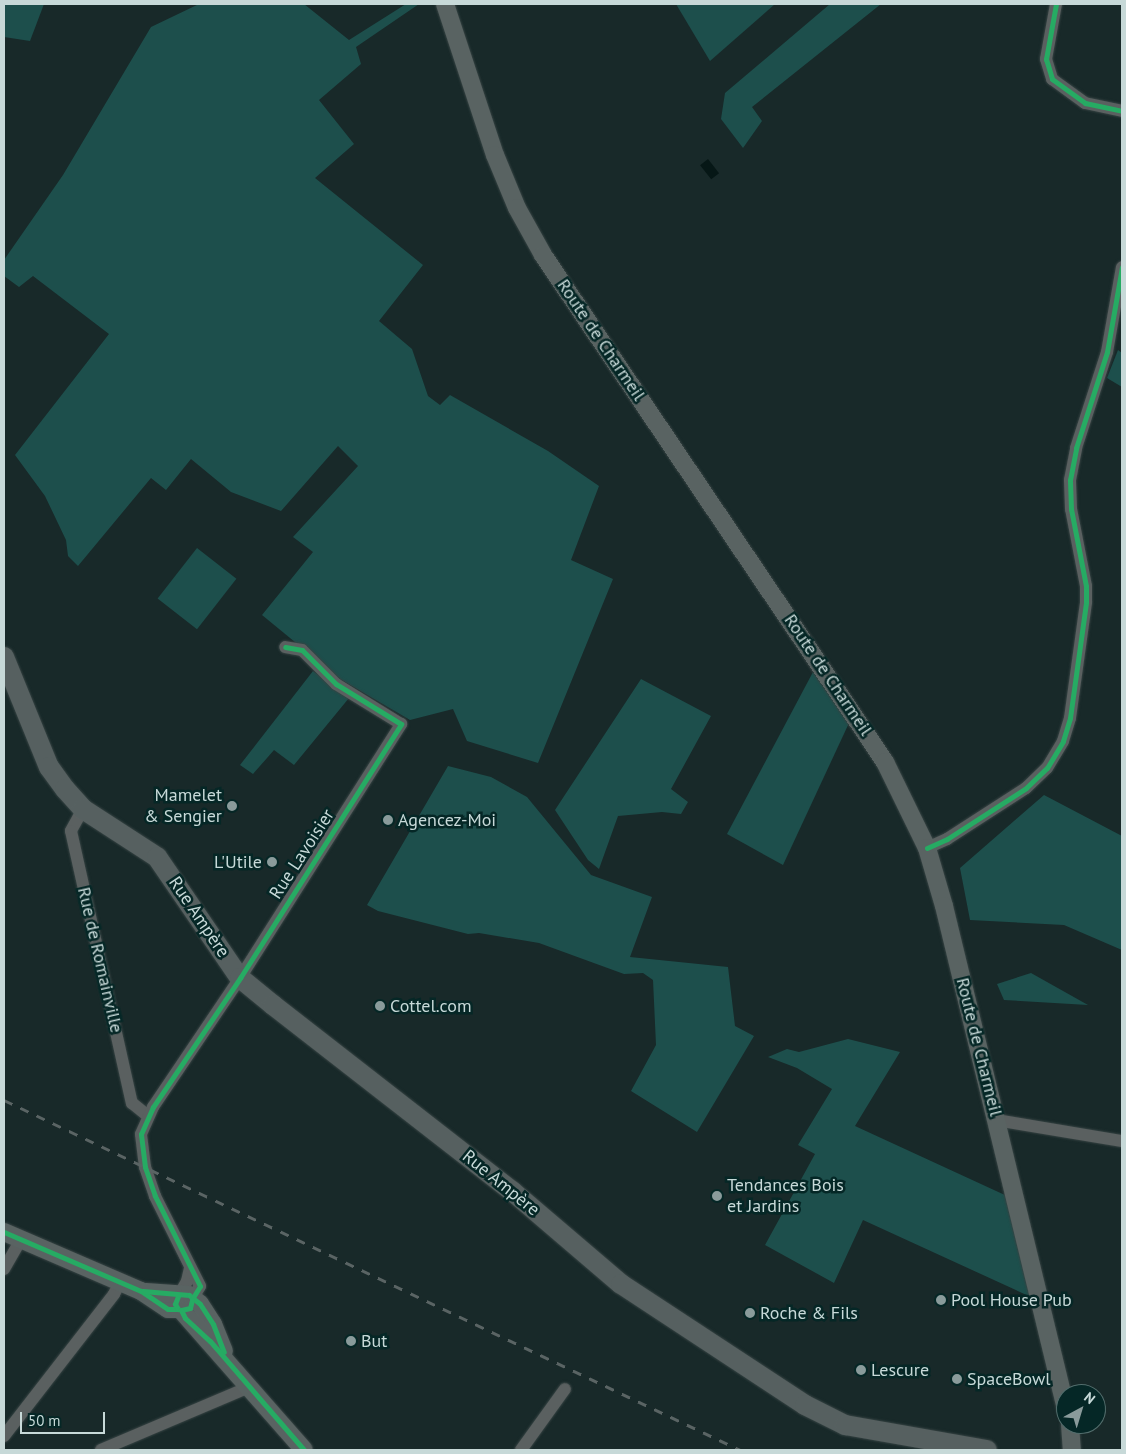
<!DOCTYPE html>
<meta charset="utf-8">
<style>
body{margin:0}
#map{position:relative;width:1126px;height:1454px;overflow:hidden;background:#182929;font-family:"PT Sans",sans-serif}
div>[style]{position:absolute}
.green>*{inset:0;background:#1d4f4c;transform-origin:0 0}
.water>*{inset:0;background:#061716;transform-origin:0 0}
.roads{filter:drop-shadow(0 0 1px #364343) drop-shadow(0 0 1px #364343)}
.street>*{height:12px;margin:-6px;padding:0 6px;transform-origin:6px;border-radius:6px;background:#5a6060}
.secondary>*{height:18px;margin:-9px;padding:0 9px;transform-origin:9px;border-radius:9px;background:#596362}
.primary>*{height:20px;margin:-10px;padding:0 10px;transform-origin:10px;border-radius:10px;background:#566060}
.rail>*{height:3px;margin-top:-1.5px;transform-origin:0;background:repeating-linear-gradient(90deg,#5a6464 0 9px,transparent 0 18px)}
.cycleway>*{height:5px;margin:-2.5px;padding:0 2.5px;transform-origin:2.5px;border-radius:2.5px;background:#26ab63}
.dots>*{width:14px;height:14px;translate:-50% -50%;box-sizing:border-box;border:2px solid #052726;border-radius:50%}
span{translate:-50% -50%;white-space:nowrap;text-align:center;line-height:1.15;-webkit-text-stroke:5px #052726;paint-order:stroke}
.street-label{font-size:18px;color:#c7d9d8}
.poi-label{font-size:18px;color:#c7d9d8}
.right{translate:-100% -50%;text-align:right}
.left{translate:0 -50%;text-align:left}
.frame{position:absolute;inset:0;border:5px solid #c7d9d8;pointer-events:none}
.north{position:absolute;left:1056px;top:1384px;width:50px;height:50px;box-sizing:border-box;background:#052726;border:1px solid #536e6d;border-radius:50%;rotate:39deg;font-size:14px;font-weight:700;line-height:20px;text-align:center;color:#c7d9d8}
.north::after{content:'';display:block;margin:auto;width:18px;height:22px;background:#8a9b9b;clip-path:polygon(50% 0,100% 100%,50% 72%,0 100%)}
.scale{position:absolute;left:20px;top:1412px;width:85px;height:22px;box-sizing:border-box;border:2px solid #c7d9d8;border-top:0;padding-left:6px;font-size:15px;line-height:18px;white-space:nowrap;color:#c7d9d8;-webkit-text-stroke:4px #052726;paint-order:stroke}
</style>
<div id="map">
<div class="green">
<div style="clip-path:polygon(4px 4px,44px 4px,30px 41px,4px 37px)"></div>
<div style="clip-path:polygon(199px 4px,304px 4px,349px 40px,406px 4px,419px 4px,356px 47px,361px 64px,319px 100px,354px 144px,315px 178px,423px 265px,379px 321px,412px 349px,428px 396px,440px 405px,450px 395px,548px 451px,599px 486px,571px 560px,613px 579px,538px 763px,467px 741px,453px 709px,410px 720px,340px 679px,262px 615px,313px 552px,293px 537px,358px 466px,338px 446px,281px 511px,231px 492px,191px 459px,166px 490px,151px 478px,78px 566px,68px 556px,66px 540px,45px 496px,15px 455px,109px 334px,33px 276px,19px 287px,4px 276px,4px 260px,63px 175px,151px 27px)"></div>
<div style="clip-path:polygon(676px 4px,775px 4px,710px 61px)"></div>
<div style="clip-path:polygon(830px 4px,881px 4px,752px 107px,762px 121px,743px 148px,721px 119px,725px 93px)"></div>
<div style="clip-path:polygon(1118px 350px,1122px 353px,1122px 387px,1107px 378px)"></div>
<div style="left:197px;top:548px;width:50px;height:64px;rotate:38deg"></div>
<div style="clip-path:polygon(313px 671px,349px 698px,294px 765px,274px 750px,253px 774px,240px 765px)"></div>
<div style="clip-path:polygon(813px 672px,849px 723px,783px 865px,727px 834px)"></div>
<div style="clip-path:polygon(641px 679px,711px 716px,671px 789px,688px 802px,681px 814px,662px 812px,618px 816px,599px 869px,588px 860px,555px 810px)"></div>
<div style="clip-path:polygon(448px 766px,491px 777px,527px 797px,591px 875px,652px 897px,630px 957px,728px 967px,735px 1026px,754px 1036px,697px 1132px,631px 1091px,656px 1045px,653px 980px,643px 973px,624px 974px,539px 943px,479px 933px,468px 934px,378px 911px,367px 905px)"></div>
<div style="clip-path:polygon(1044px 795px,1122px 836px,1122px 950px,1064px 925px,970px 920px,960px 868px)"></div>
<div style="clip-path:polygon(1031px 973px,1088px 1005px,1004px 1000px,997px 984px)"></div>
<div style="clip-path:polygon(848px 1039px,900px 1052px,855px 1126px,1007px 1196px,1031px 1297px,863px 1220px,834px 1283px,765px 1245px,815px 1154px,798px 1145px,832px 1089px,797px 1068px,768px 1057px,787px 1049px,799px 1052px)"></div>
</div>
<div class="water">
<div style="left:708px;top:159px;width:18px;height:10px;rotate:52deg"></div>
</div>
<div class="roads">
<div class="street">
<div style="left:1056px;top:4px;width:56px;rotate:100.3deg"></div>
<div style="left:1046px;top:59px;width:21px;rotate:73deg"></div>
<div style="left:1052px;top:79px;width:41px;rotate:36deg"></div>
<div style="left:1085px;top:103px;width:38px;rotate:12deg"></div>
<div style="left:83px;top:809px;width:25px;rotate:119deg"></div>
<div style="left:71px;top:831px;width:279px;rotate:77.4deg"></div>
<div style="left:132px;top:1103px;width:21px;rotate:39deg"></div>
<div style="left:927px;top:848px;width:22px;rotate:-24deg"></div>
<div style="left:947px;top:839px;width:94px;rotate:-32.8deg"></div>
<div style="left:1026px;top:788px;width:29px;rotate:-44deg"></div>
<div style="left:1047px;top:768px;width:31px;rotate:-59deg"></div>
<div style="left:1063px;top:741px;width:24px;rotate:-73deg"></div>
<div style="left:1070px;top:718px;width:117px;rotate:-82.1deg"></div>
<div style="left:1086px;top:602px;width:16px;rotate:-90deg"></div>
<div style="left:1086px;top:586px;width:78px;rotate:-101deg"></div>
<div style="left:1071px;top:509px;width:29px;rotate:-92deg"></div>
<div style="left:1070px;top:480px;width:33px;rotate:-79deg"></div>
<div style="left:1076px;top:448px;width:101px;rotate:-72.1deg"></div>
<div style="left:1107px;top:352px;width:86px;rotate:-80deg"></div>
<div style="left:996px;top:1120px;width:128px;rotate:9.5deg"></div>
<div style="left:4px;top:1269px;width:34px;rotate:-60deg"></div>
<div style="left:179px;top:1295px;width:16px;rotate:-60deg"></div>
<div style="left:187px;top:1281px;width:13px;rotate:-77deg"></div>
<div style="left:192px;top:1299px;width:15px;rotate:-58deg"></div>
<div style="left:200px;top:1286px;width:101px;rotate:-116.6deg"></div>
<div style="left:155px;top:1196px;width:31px;rotate:-109deg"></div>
<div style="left:145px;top:1167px;width:33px;rotate:-97deg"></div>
<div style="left:141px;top:1134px;width:30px;rotate:-66deg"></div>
<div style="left:153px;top:1107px;width:156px;rotate:-56deg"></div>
<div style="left:240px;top:978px;width:301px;rotate:-57.6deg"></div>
<div style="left:401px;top:724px;width:76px;rotate:-148.4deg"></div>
<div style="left:336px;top:684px;width:48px;rotate:-135deg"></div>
<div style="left:302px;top:650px;width:17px;rotate:-170deg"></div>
<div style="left:4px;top:1436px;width:180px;rotate:-52.2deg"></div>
<div style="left:114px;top:1294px;width:13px;rotate:-63deg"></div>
<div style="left:101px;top:1450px;width:159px;rotate:-23deg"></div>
<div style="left:521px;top:1450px;width:75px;rotate:-54.2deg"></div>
</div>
<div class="secondary">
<div style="left:445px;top:4px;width:159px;rotate:71.7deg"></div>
<div style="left:495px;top:155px;width:57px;rotate:67.5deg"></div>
<div style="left:517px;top:208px;width:54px;rotate:61deg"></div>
<div style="left:543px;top:255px;width:612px;rotate:56deg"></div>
<div style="left:885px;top:762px;width:96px;rotate:64deg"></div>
<div style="left:927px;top:848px;width:60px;rotate:73.7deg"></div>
<div style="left:944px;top:906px;width:518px;rotate:76.37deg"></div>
<div style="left:4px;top:1232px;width:149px;rotate:23.3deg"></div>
<div style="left:141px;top:1291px;width:32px;rotate:34deg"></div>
<div style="left:168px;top:1309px;width:10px"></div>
<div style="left:146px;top:1292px;width:43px;rotate:4deg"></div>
<div style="left:189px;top:1295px;width:14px;rotate:39deg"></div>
<div style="left:200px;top:1304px;width:24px;rotate:57deg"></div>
<div style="left:213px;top:1324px;width:29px;rotate:68deg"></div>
<div style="left:181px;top:1310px;width:186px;rotate:48.7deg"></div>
<div style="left:1070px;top:1424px;width:26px;rotate:86deg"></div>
</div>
<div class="primary">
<div style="left:4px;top:657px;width:119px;rotate:67.8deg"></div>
<div style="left:49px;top:767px;width:27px;rotate:54deg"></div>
<div style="left:65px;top:789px;width:27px;rotate:48deg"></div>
<div style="left:83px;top:809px;width:88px;rotate:33deg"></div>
<div style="left:157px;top:857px;width:147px;rotate:55.6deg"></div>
<div style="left:240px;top:978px;width:43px;rotate:39.3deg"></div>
<div style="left:273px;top:1005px;width:303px;rotate:37.9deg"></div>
<div style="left:512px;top:1191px;width:143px;rotate:40.5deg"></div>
<div style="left:621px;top:1284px;width:220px;rotate:33.3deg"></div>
<div style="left:805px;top:1405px;width:45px;rotate:26.6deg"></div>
<div style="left:845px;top:1425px;width:144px;rotate:10deg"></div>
</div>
</div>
<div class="rail">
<div style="left:4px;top:1100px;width:815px;rotate:25.43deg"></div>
</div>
<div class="cycleway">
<div style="left:1056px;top:4px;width:56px;rotate:100.3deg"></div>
<div style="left:1046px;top:59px;width:21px;rotate:73deg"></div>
<div style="left:1052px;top:79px;width:41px;rotate:36deg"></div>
<div style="left:1085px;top:103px;width:38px;rotate:12deg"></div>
<div style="left:927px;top:848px;width:22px;rotate:-24deg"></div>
<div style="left:947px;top:839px;width:94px;rotate:-32.8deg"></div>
<div style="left:1026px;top:788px;width:29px;rotate:-44deg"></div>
<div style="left:1047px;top:768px;width:31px;rotate:-59deg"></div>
<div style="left:1063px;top:741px;width:24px;rotate:-73deg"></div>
<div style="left:1070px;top:718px;width:117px;rotate:-82.1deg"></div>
<div style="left:1086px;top:602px;width:16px;rotate:-90deg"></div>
<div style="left:1086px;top:586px;width:78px;rotate:-101deg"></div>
<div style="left:1071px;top:509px;width:29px;rotate:-92deg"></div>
<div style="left:1070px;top:480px;width:33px;rotate:-79deg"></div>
<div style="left:1076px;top:448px;width:101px;rotate:-72.1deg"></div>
<div style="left:1107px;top:352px;width:86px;rotate:-80deg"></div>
<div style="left:4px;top:1232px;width:149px;rotate:23.3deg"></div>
<div style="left:141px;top:1291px;width:32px;rotate:34deg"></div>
<div style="left:168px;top:1309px;width:10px"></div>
<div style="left:178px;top:1309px;width:6px;rotate:-121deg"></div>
<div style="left:175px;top:1304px;width:9px;rotate:-69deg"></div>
<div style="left:143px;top:1291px;width:46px;rotate:5deg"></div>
<div style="left:189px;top:1295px;width:14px;rotate:39deg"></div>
<div style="left:200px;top:1304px;width:24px;rotate:57deg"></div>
<div style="left:213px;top:1324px;width:30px;rotate:69deg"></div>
<div style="left:192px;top:1299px;width:15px;rotate:-58deg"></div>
<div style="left:200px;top:1286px;width:101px;rotate:-116.6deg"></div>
<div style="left:155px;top:1196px;width:31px;rotate:-109deg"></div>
<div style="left:145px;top:1167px;width:33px;rotate:-97deg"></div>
<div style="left:141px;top:1134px;width:30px;rotate:-66deg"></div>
<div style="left:153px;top:1107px;width:156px;rotate:-56deg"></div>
<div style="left:240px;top:978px;width:301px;rotate:-57.6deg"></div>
<div style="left:401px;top:724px;width:76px;rotate:-148.4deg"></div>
<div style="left:336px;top:684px;width:48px;rotate:-135deg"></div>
<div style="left:302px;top:650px;width:17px;rotate:-170deg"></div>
<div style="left:192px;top:1300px;width:8px;rotate:104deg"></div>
<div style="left:190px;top:1308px;width:9px;rotate:167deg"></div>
<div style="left:181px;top:1310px;width:9px;rotate:63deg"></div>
<div style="left:185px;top:1318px;width:34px;rotate:43deg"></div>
<div style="left:210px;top:1341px;width:144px;rotate:49.2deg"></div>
</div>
<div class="dots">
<div style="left:232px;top:806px;background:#8a9b9b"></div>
<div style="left:388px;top:820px;background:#8a9b9b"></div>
<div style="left:272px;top:862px;background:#8a9b9b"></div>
<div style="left:380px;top:1006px;background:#8a9b9b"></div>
<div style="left:717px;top:1196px;background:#8a9b9b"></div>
<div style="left:941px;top:1300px;background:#8a9b9b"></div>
<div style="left:750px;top:1313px;background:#8a9b9b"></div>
<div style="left:351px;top:1341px;background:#8a9b9b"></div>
<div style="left:861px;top:1370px;background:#8a9b9b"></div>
<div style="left:957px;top:1379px;background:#8a9b9b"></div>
</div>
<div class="street-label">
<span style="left:601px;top:340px;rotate:56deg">Route de Charmeil</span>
<span style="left:828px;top:675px;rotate:56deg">Route de Charmeil</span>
<span style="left:302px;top:854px;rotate:-57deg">Rue Lavoisier</span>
<span style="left:199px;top:917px;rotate:56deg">Rue Ampère</span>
<span style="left:100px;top:960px;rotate:77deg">Rue de Romainville</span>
<span style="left:979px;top:1047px;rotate:76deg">Route de Charmeil</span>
<span style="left:501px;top:1183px;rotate:39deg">Rue Ampère</span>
</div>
<div class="poi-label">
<span class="right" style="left:222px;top:806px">Mamelet<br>&amp; Sengier</span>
<span class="left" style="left:398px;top:820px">Agencez-Moi</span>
<span class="right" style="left:262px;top:862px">L'Utile</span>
<span class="left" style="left:390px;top:1006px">Cottel.com</span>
<span class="left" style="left:727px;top:1196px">Tendances Bois<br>et Jardins</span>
<span class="left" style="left:951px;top:1300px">Pool House Pub</span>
<span class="left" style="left:760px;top:1313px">Roche &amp; Fils</span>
<span class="left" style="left:361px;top:1341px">But</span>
<span class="left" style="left:871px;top:1370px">Lescure</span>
<span class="left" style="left:967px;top:1379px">SpaceBowl</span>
</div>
<div class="frame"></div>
<div class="north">N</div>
<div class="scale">50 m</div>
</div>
